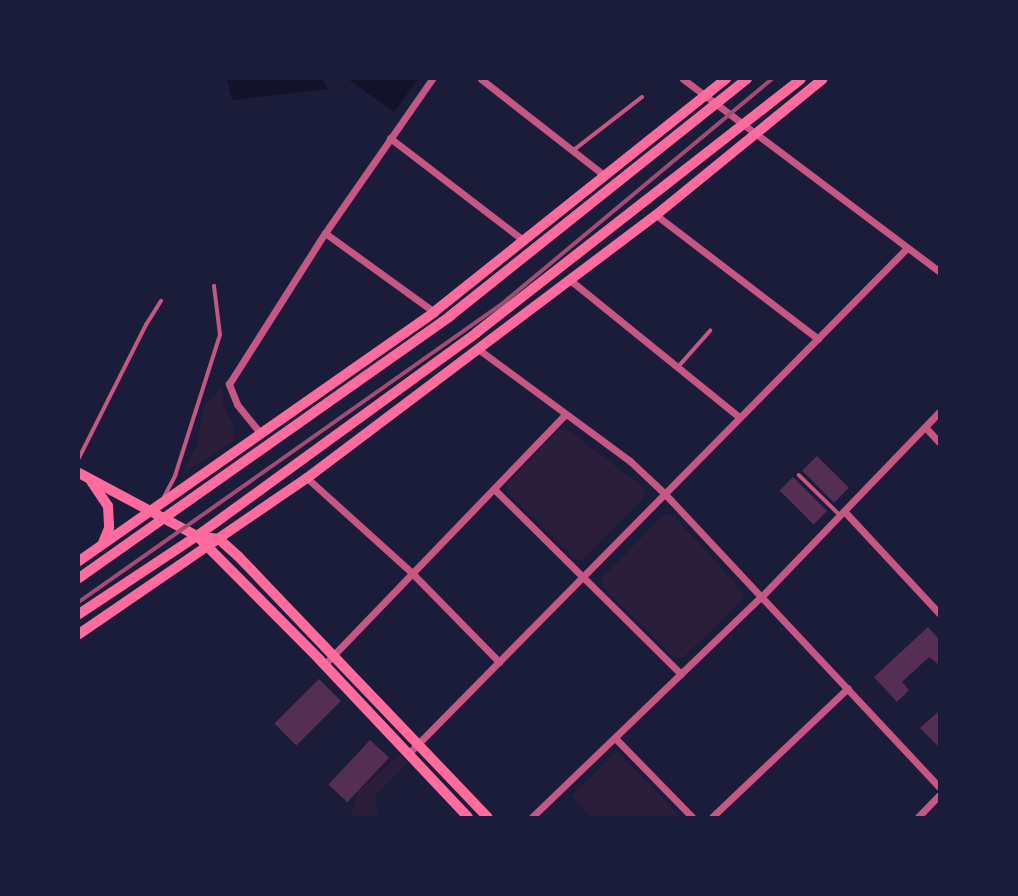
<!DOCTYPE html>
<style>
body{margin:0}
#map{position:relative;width:1018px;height:896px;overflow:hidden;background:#1b1b3a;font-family:"Roboto Condensed",sans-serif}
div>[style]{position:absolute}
.green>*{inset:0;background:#2a1e3b}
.water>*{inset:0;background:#12122b}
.building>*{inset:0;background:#542f53;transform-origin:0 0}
.service>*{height:3.5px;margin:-1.75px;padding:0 1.75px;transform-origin:1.75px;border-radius:1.75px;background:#c65784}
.minor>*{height:7px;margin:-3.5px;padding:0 3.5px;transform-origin:3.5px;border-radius:3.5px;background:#c65784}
.secondary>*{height:10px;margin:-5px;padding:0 5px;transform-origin:5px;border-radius:5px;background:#ff6b9d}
.primary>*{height:10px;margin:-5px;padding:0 5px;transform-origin:5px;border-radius:5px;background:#ff6b9d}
.rail>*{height:3.5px;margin:-1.75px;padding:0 1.75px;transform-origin:1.75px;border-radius:1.75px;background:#a44b75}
span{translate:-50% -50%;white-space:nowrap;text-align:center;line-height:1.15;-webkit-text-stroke:6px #1b1b3a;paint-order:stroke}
.frame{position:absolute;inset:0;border:80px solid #1b1b3a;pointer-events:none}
</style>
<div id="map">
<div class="green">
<div style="clip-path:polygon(222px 387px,223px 403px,235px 429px,233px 441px,181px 475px,197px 446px,204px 407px)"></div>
<div style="clip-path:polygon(567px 429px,644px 488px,643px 499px,583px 560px,575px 559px,506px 491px,507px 484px,558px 430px)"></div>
<div style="clip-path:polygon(663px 515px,673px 515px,743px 592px,743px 600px,684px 657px,675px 658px,602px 586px,602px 578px)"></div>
<div style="clip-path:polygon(617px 751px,681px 817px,591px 817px,571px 796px)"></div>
<div style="clip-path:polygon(400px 755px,407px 763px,375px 796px,378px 817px,351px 817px,358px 792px)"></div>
</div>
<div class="water">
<div style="clip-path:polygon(322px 79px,328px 89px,232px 100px,227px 80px)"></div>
<div style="clip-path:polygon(348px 79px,418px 79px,394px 112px)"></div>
</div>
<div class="building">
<div style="left:817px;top:456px;width:45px;height:21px;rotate:45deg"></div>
<div style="left:793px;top:477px;width:48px;height:19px;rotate:45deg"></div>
<div style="clip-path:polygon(928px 627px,939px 639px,939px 665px,929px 657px,902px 682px,909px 690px,897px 702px,874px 677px)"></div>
<div style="left:319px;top:679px;width:31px;height:63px;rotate:45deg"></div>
<div style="clip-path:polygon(939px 711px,939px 747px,920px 728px)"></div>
<div style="left:370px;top:740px;width:26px;height:61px;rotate:43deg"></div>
</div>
<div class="service">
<div style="left:574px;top:150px;width:86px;rotate:-37.9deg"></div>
<div style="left:679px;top:366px;width:47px;rotate:-48.5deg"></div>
<div style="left:79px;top:458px;width:149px;rotate:-63.3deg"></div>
<div style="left:146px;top:325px;width:28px;rotate:-58deg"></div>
<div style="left:799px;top:475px;width:56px;rotate:44.3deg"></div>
<div style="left:164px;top:497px;width:24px;rotate:-62deg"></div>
<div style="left:175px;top:476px;width:148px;rotate:-72.3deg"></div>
<div style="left:220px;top:335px;width:49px;rotate:-97deg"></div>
</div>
<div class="minor">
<div style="left:481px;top:79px;width:157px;rotate:38deg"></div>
<div style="left:683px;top:79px;width:320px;rotate:36.9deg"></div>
<div style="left:390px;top:138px;width:169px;rotate:37.5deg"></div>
<div style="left:656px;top:215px;width:204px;rotate:37.4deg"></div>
<div style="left:325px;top:233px;width:135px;rotate:35.9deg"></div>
<div style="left:570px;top:280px;width:218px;rotate:39deg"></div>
<div style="left:478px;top:349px;width:189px;rotate:36.4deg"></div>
<div style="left:630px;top:461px;width:48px;rotate:43.3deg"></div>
<div style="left:665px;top:494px;width:401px;rotate:46.9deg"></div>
<div style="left:925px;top:427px;width:21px;rotate:47deg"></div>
<div style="left:261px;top:434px;width:38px;rotate:-129deg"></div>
<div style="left:237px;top:404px;width:22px;rotate:-112deg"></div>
<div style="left:229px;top:384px;width:179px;rotate:-57.6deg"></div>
<div style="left:325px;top:233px;width:188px;rotate:-55.2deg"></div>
<div style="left:307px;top:478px;width:140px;rotate:42.1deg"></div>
<div style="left:411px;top:572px;width:126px;rotate:45.6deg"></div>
<div style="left:494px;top:489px;width:263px;rotate:44.7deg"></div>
<div style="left:845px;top:512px;width:138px;rotate:47.1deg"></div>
<div style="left:324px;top:665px;width:347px;rotate:-46.1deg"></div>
<div style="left:615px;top:738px;width:110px;rotate:45.7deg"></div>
<div style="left:408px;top:754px;width:711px;rotate:-45.4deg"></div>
<div style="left:532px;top:817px;width:320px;rotate:-43.9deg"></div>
<div style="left:763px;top:595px;width:254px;rotate:-46.1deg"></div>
<div style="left:712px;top:817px;width:187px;rotate:-43.5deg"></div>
<div style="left:918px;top:817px;width:30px;rotate:-46deg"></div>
</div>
<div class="secondary">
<div style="left:79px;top:473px;width:134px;rotate:28.1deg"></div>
<div style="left:197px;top:536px;width:173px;rotate:45.2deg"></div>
<div style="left:319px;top:659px;width:217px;rotate:46.7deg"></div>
<div style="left:91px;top:481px;width:30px;rotate:56deg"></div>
<div style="left:108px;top:506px;width:22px;rotate:87deg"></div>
<div style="left:109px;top:528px;width:16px;rotate:112deg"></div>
<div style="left:197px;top:536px;width:22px;rotate:8deg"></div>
<div style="left:219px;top:539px;width:25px;rotate:42deg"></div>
<div style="left:238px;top:556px;width:361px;rotate:46.3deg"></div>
</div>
<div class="primary">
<div style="left:79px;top:561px;width:434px;rotate:-35deg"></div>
<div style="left:434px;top:312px;width:374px;rotate:-38.6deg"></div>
<div style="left:79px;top:578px;width:454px;rotate:-35.2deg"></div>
<div style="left:450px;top:316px;width:380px;rotate:-38.6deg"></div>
<div style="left:79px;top:614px;width:141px;rotate:-33.5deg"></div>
<div style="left:197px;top:536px;width:345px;rotate:-36deg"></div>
<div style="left:476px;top:333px;width:412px;rotate:-38deg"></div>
<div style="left:79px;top:634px;width:276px;rotate:-34.4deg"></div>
<div style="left:307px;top:478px;width:437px;rotate:-37deg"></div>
<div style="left:656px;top:215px;width:215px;rotate:-39.2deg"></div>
</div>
<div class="rail">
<div style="left:79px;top:602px;width:517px;rotate:-35.16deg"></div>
<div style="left:502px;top:304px;width:351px;rotate:-39.8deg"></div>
</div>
<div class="frame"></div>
</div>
